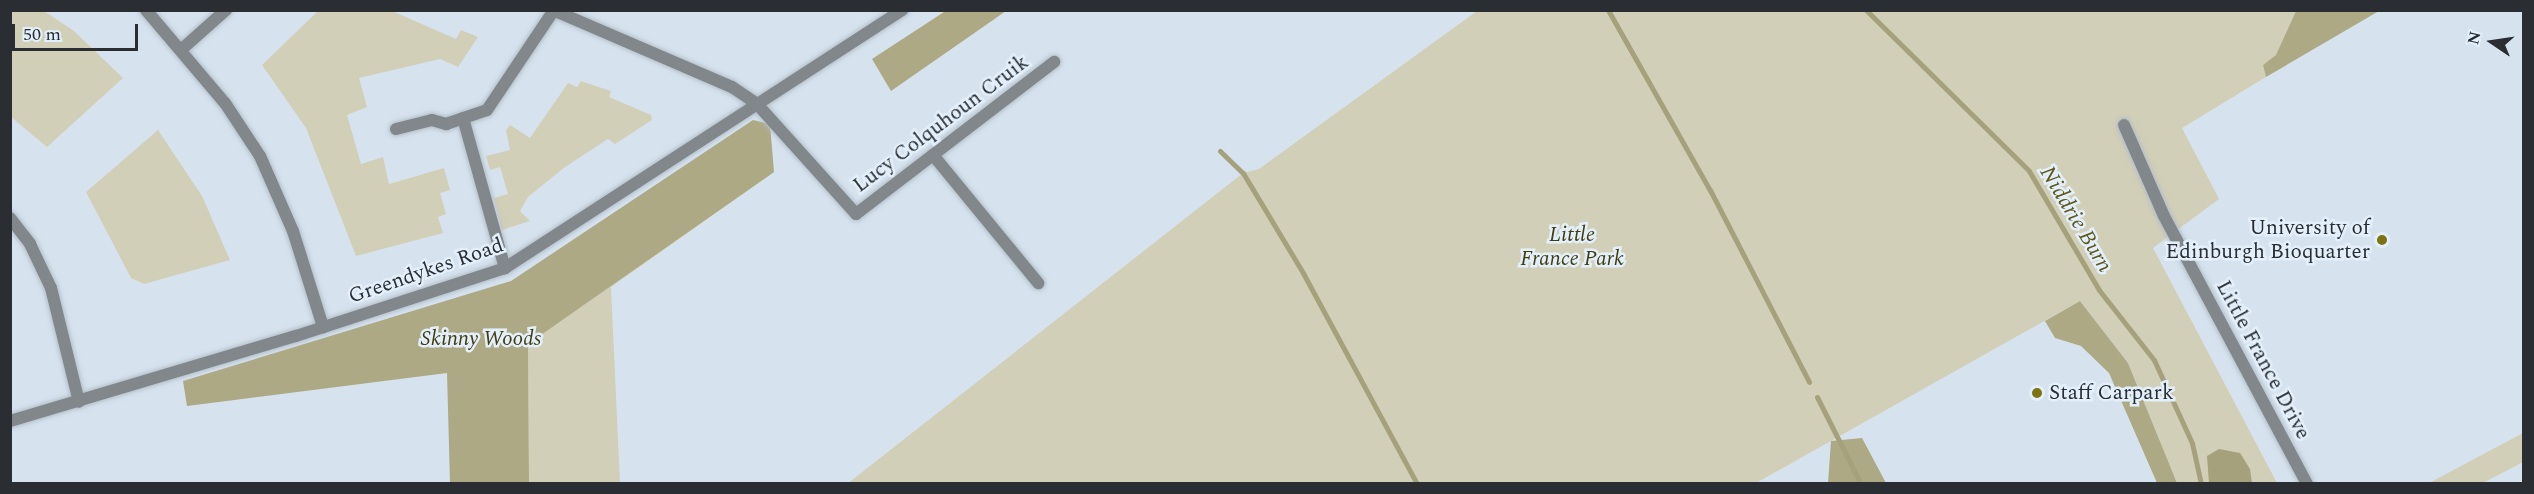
<!DOCTYPE html>
<style>
body{margin:0}
#map{position:relative;width:2534px;height:494px;overflow:hidden;background:#d6e3ee;font-family:Spectral,serif}
div>[style]{position:absolute}
.green>*{inset:0;background:#d2cfb8}
.forest>*{inset:0;background:#aea985}
.water>*{inset:0;background:#a6a17d}
.stream>*{height:5px;margin:-2.5px;padding:0 2.5px;transform-origin:2.5px;border-radius:2.5px;background:#a6a17d}
.roads{filter:drop-shadow(0 0 2px #b4bfc9) drop-shadow(0 0 2px #b4bfc9)}
.minor>*{height:12px;margin:-6px;padding:0 6px;transform-origin:6px;border-radius:6px;background:#81878b}
.dots>*{width:16px;height:16px;translate:-50% -50%;box-sizing:border-box;border:3px solid #e3f0fb;border-radius:50%}
span{translate:-50% -50%;white-space:nowrap;text-align:center;line-height:1.15;-webkit-text-stroke:5px #e3f0fb;paint-order:stroke}
.street-label{font-size:21px;color:#2a2e33}
.poi-label{font-size:21px;color:#2a2e33}
.right{translate:-100% -50%;text-align:right}
.left{translate:0 -50%;text-align:left}
.park-label{font-size:21px;color:#433c0e;font-style:italic}
.water-label{font-size:22px;color:#62581c;font-style:italic}
.frame{position:absolute;inset:0;border:12px solid #2a2e33;pointer-events:none}
.north{position:absolute;left:2462px;top:12px;width:60px;height:60px;-webkit-text-stroke:4px #e3f0fb;paint-order:stroke;rotate:283deg;font-size:16px;font-weight:700;line-height:24px;text-align:center;color:#2a2e33}
.north::after{content:'';display:block;margin:auto;width:21px;height:27px;background:#2a2e33;clip-path:polygon(50% 0,100% 100%,50% 72%,0 100%)}
.scale{position:absolute;left:12px;top:24px;width:126px;height:27px;box-sizing:border-box;border:3px solid #2a2e33;border-top:0;padding-left:8px;font-size:18px;line-height:21px;white-space:nowrap;color:#2a2e33;-webkit-text-stroke:4px #e3f0fb;paint-order:stroke}
</style>
<div id="map">
<div class="green">
<div style="clip-path:polygon(10px 11px,44px 11px,74px 31px,123px 78px,47px 147px,11px 117px)"></div>
<div style="clip-path:polygon(318px 11px,392px 11px,456px 39px,461px 30px,478px 37px,458px 67px,440px 59px,359px 78px,367px 107px,347px 115px,361px 164px,383px 157px,389px 184px,444px 168px,450px 190px,440px 193px,446px 214px,438px 217px,443px 233px,356px 256px,306px 128px,262px 65px)"></div>
<div style="clip-path:polygon(1477px 11px,2296px 11px,2276px 56px,2263px 65px,2266px 77px,2182px 128px,2219px 199px,2153px 248px,2277px 483px,2177px 483px,2128px 363px,2080px 301px,1756px 483px,847px 484px,1243px 173px,1259px 169px)"></div>
<div style="clip-path:polygon(581px 81px,611px 91px,609px 97px,651px 115px,652px 120px,615px 144px,608px 139px,565px 167px,528px 197px,520px 211px,530px 221px,502px 230px,494px 198px,508px 194px,500px 167px,490px 170px,486px 156px,510px 150px,506px 130px,510px 125px,530px 138px,568px 83px,577px 87px)"></div>
<div style="clip-path:polygon(158px 130px,202px 196px,230px 260px,144px 284px,131px 278px,86px 192px)"></div>
<div style="clip-path:polygon(774px 172px,611px 287px,620px 483px,529px 483px,528px 344px,507px 294px)"></div>
<div style="clip-path:polygon(2523px 433px,2523px 462px,2483px 483px,2429px 483px)"></div>
</div>
<div class="forest">
<div style="clip-path:polygon(947px 10px,1006px 11px,891px 91px,872px 59px)"></div>
<div style="clip-path:polygon(2296px 11px,2296px 10px,2379px 11px,2266px 77px,2263px 65px,2276px 55px)"></div>
<div style="clip-path:polygon(753px 120px,770px 124px,774px 172px,528px 344px,529px 483px,450px 483px,447px 373px,187px 406px,183px 381px,511px 281px)"></div>
<div style="clip-path:polygon(2080px 301px,2128px 363px,2177px 483px,2157px 483px,2109px 373px,2081px 346px,2055px 338px,2045px 321px)"></div>
<div style="clip-path:polygon(1862px 438px,1886px 483px,1828px 483px,1831px 441px)"></div>
</div>
<div class="water">
<div style="clip-path:polygon(2219px 449px,2240px 453px,2250px 469px,2252px 483px,2209px 483px,2207px 456px)"></div>
</div>
<div class="stream">
<div style="left:1608px;top:10px;width:207px;rotate:60.5deg"></div>
<div style="left:1710px;top:190px;width:216px;rotate:62.7deg"></div>
<div style="left:1866px;top:10px;width:229px;rotate:44.6deg"></div>
<div style="left:2029px;top:171px;width:138px;rotate:59.5deg"></div>
<div style="left:2099px;top:290px;width:89px;rotate:51.8deg"></div>
<div style="left:2154px;top:360px;width:91px;rotate:65.4deg"></div>
<div style="left:2192px;top:443px;width:42px;rotate:77.6deg"></div>
<div style="left:1220px;top:151px;width:32px;rotate:44deg"></div>
<div style="left:1243px;top:173px;width:117px;rotate:59deg"></div>
<div style="left:1303px;top:273px;width:240px;rotate:61.6deg"></div>
<div style="left:1817px;top:397px;width:97px;rotate:63.2deg"></div>
</div>
<div class="roads">
<div class="minor">
<div style="left:146px;top:10px;width:122px;rotate:49.7deg"></div>
<div style="left:225px;top:103px;width:64px;rotate:56.6deg"></div>
<div style="left:260px;top:156px;width:82px;rotate:66.3deg"></div>
<div style="left:293px;top:231px;width:101px;rotate:72.6deg"></div>
<div style="left:553px;top:10px;width:195px;rotate:23.3deg"></div>
<div style="left:732px;top:87px;width:30px;rotate:34deg"></div>
<div style="left:757px;top:104px;width:148px;rotate:48deg"></div>
<div style="left:856px;top:214px;width:250px;rotate:-37.5deg"></div>
<div style="left:182px;top:49px;width:59px;rotate:-41.6deg"></div>
<div style="left:463px;top:118px;width:156px;rotate:74.4deg"></div>
<div style="left:2124px;top:125px;width:99px;rotate:66.3deg"></div>
<div style="left:2164px;top:216px;width:304px;rotate:61.9deg"></div>
<div style="left:396px;top:129px;width:37px;rotate:-14deg"></div>
<div style="left:432px;top:120px;width:15px;rotate:16deg"></div>
<div style="left:446px;top:124px;width:43px;rotate:-18.9deg"></div>
<div style="left:487px;top:110px;width:120px;rotate:-56.2deg"></div>
<div style="left:933px;top:155px;width:166px;rotate:50.6deg"></div>
<div style="left:10px;top:218px;width:33px;rotate:52deg"></div>
<div style="left:30px;top:244px;width:49px;rotate:64.5deg"></div>
<div style="left:51px;top:288px;width:117px;rotate:76.2deg"></div>
<div style="left:10px;top:421px;width:298px;rotate:-16.6deg"></div>
<div style="left:296px;top:336px;width:220px;rotate:-18deg"></div>
<div style="left:505px;top:268px;width:474px;rotate:-33deg"></div>
</div>
</div>
<div class="dots">
<div style="left:2382px;top:240px;background:#7f7213"></div>
<div style="left:2037px;top:393px;background:#7f7213"></div>
</div>
<div class="street-label">
<span style="left:941px;top:124px;rotate:-37deg">Lucy Colquhoun Cruik</span>
<span style="left:426px;top:271px;rotate:-19deg">Greendykes Road</span>
<span style="left:2263px;top:360px;rotate:62deg">Little France Drive</span>
</div>
<div class="poi-label">
<span class="right" style="left:2370px;top:240px">University of<br>Edinburgh Bioquarter</span>
<span class="left" style="left:2049px;top:393px">Staff Carpark</span>
</div>
<div class="park-label">
<span style="left:1572px;top:247px">Little<br>France Park</span>
<span style="left:481px;top:339px">Skinny Woods</span>
</div>
<div class="water-label">
<span style="left:2076px;top:219px;rotate:59deg">Niddrie Burn</span>
</div>
<div class="frame"></div>
<div class="north">N</div>
<div class="scale">50 m</div>
</div>
